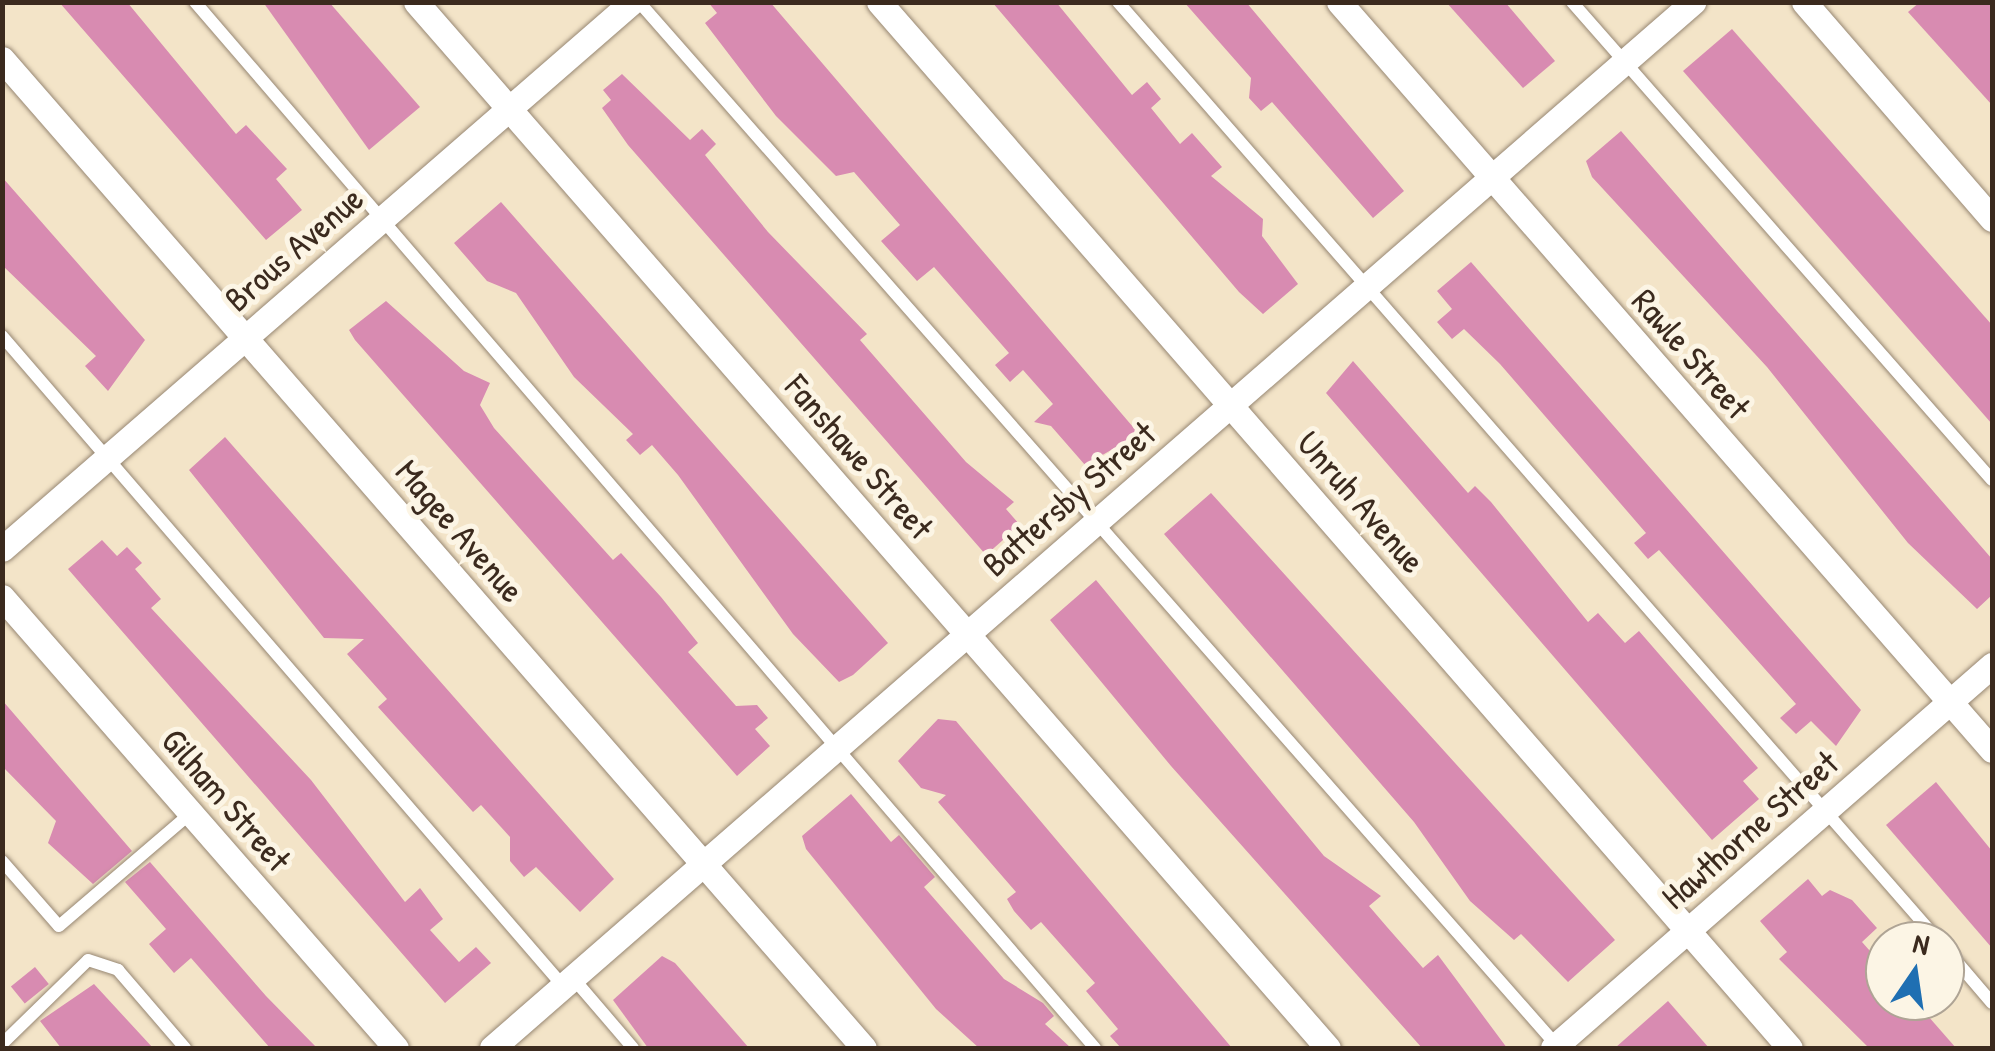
<!DOCTYPE html>
<style>
body{margin:0}
#map{position:relative;width:1995px;height:1051px;overflow:hidden;background:#f3e4c8;font-family:"Patrick Hand",sans-serif}
div>[style]{position:absolute}
.building>*{inset:0;background:#d88bb1;transform-origin:0 0}
.roads{filter:drop-shadow(0 0 2px #978773) drop-shadow(0 0 2px #978773)}
.service>*{height:12px;margin:-6px;padding:0 6px;transform-origin:6px;border-radius:6px;background:#fff}
.minor>*{height:25px;margin:-12.5px;padding:0 12.5px;transform-origin:12.5px;border-radius:12.5px;background:#fff}
span{translate:-50% -50%;white-space:nowrap;text-align:center;line-height:1.15;-webkit-text-stroke:10px #fcf5e5;paint-order:stroke}
.street-label{font-size:35px;color:#3b2a1e}
.frame{position:absolute;inset:0;border:5px solid #3b2a1e;pointer-events:none}
.north{position:absolute;left:1865px;top:921px;width:100px;height:100px;box-sizing:border-box;background:#fcf5e5;border:2px solid #afa495;border-radius:50%;rotate:13deg;font-size:28px;font-weight:700;line-height:40px;text-align:center;color:#3b2a1e}
.north::after{content:'';display:block;margin:auto;width:35px;height:45px;background:#1f6fb2;clip-path:polygon(50% 0,100% 100%,50% 72%,0 100%)}
</style>
<div id="map">
<div class="building">
<div style="clip-path:polygon(59px 2px,127px 2px,236px 134px,246px 125px,287px 169px,276px 179px,302px 210px,266px 240px)"></div>
<div style="clip-path:polygon(263px 2px,329px 2px,420px 107px,369px 150px)"></div>
<div style="clip-path:polygon(708px 2px,770px 2px,1139px 434px,1085px 465px,1051px 426px,1034px 422px,1053px 404px,1023px 370px,1010px 382px,995px 365px,1009px 353px,934px 267px,917px 281px,881px 241px,900px 225px,854px 172px,836px 176px,776px 116px,705px 23px,717px 13px)"></div>
<div style="clip-path:polygon(992px 2px,1056px 2px,1132px 95px,1147px 82px,1161px 99px,1151px 108px,1180px 144px,1192px 133px,1222px 167px,1211px 176px,1263px 219px,1262px 236px,1298px 284px,1263px 314px,1239px 292px)"></div>
<div style="clip-path:polygon(1184px 2px,1246px 2px,1404px 191px,1373px 218px,1272px 102px,1261px 111px,1249px 98px,1251px 78px)"></div>
<div style="clip-path:polygon(1446px 2px,1505px 2px,1555px 61px,1523px 88px)"></div>
<div style="clip-path:polygon(1920px 2px,1992px 2px,1992px 105px,1908px 12px)"></div>
<div style="clip-path:polygon(1732px 29px,1992px 325px,1992px 424px,1683px 71px)"></div>
<div style="clip-path:polygon(622px 74px,690px 140px,702px 129px,716px 144px,705px 155px,768px 232px,867px 334px,860px 340px,966px 462px,1014px 502px,1006px 509px,1020px 525px,986px 555px,628px 145px,602px 108px,611px 100px,603px 90px)"></div>
<div style="clip-path:polygon(1621px 131px,1992px 559px,1992px 595px,1977px 609px,1908px 543px,1767px 367px,1592px 177px,1586px 161px)"></div>
<div style="clip-path:polygon(2px 177px,145px 340px,108px 391px,85px 366px,96px 356px,2px 265px)"></div>
<div style="clip-path:polygon(501px 202px,888px 643px,853px 675px,839px 682px,793px 634px,678px 475px,652px 445px,640px 455px,626px 440px,633px 434px,574px 377px,516px 293px,487px 281px,454px 243px)"></div>
<div style="clip-path:polygon(1471px 262px,1861px 710px,1836px 746px,1811px 721px,1796px 734px,1780px 718px,1796px 704px,1659px 550px,1648px 559px,1634px 543px,1646px 533px,1500px 364px,1464px 329px,1452px 339px,1437px 322px,1452px 309px,1437px 291px)"></div>
<div style="clip-path:polygon(386px 301px,464px 371px,490px 383px,480px 405px,494px 428px,613px 560px,621px 553px,661px 597px,698px 643px,688px 652px,736px 706px,757px 705px,768px 718px,755px 729px,770px 746px,737px 776px,355px 340px,349px 330px)"></div>
<div style="clip-path:polygon(1353px 361px,1468px 493px,1475px 486px,1491px 502px,1588px 622px,1598px 613px,1625px 643px,1639px 631px,1758px 768px,1743px 781px,1759px 799px,1712px 840px,1326px 393px)"></div>
<div style="clip-path:polygon(225px 437px,614px 879px,580px 912px,536px 867px,524px 877px,510px 861px,510px 837px,481px 805px,473px 812px,378px 707px,387px 699px,347px 654px,364px 639px,324px 638px,189px 470px)"></div>
<div style="clip-path:polygon(1211px 493px,1615px 940px,1568px 982px,1521px 934px,1514px 940px,1470px 901px,1414px 822px,1164px 534px)"></div>
<div style="clip-path:polygon(102px 540px,117px 556px,127px 547px,142px 563px,135px 569px,161px 599px,151px 608px,311px 780px,405px 902px,420px 888px,443px 919px,430px 930px,459px 962px,476px 947px,491px 963px,445px 1003px,68px 569px)"></div>
<div style="clip-path:polygon(1096px 580px,1324px 856px,1381px 896px,1369px 906px,1387px 927px,1423px 968px,1438px 955px,1507px 1048px,1422px 1048px,1171px 766px,1050px 620px)"></div>
<div style="clip-path:polygon(2px 700px,132px 851px,93px 884px,48px 843px,56px 821px,2px 766px)"></div>
<div style="clip-path:polygon(938px 719px,956px 721px,1232px 1048px,1121px 1048px,1110px 1036px,1118px 1029px,1086px 991px,1095px 983px,1041px 922px,1031px 930px,1014px 911px,1007px 899px,1016px 892px,938px 802px,946px 795px,921px 788px,898px 761px)"></div>
<div style="clip-path:polygon(1936px 782px,1992px 851px,1992px 948px,1886px 825px)"></div>
<div style="clip-path:polygon(851px 794px,891px 842px,899px 835px,935px 877px,924px 887px,1004px 979px,1043px 1003px,1054px 1016px,1045px 1024px,1071px 1048px,979px 1048px,936px 1009px,806px 849px,802px 836px)"></div>
<div style="clip-path:polygon(150px 862px,266px 996px,317px 1048px,270px 1048px,191px 958px,174px 973px,149px 944px,166px 929px,125px 882px)"></div>
<div style="clip-path:polygon(1808px 879px,1822px 896px,1830px 890px,1852px 900px,1877px 928px,1862px 942px,1885px 968px,1885px 1001px,1945px 1001px,1928px 1016px,1956px 1048px,1869px 1048px,1779px 959px,1787px 952px,1760px 921px)"></div>
<div style="clip-path:polygon(662px 956px,675px 963px,749px 1048px,648px 1048px,613px 1000px)"></div>
<div style="left:35px;top:967px;width:22px;height:31px;rotate:51deg"></div>
<div style="clip-path:polygon(94px 984px,129px 1022px,153px 1048px,61px 1048px,40px 1021px)"></div>
<div style="clip-path:polygon(1668px 1001px,1709px 1048px,1615px 1048px)"></div>
</div>
<div class="roads">
<div class="service">
<div style="left:195px;top:2px;width:1380px;rotate:49.29deg"></div>
<div style="left:639px;top:2px;width:1393px;rotate:48.67deg"></div>
<div style="left:1118px;top:2px;width:1247px;rotate:48.84deg"></div>
<div style="left:1572px;top:2px;width:636px;rotate:48.7deg"></div>
<div style="left:2px;top:336px;width:859px;rotate:49.2deg"></div>
<div style="left:2px;top:861px;width:86px;rotate:48.8deg"></div>
<div style="left:59px;top:926px;width:174px;rotate:-40.6deg"></div>
<div style="left:1945px;top:948px;width:72px;rotate:49.5deg"></div>
<div style="left:573px;top:978px;width:92px;rotate:49.4deg"></div>
<div style="left:2px;top:1044px;width:120px;rotate:-44.3deg"></div>
<div style="left:88px;top:960px;width:32px;rotate:18deg"></div>
<div style="left:118px;top:970px;width:103px;rotate:49.3deg"></div>
</div>
<div class="minor">
<div style="left:416px;top:2px;width:1388px;rotate:48.92deg"></div>
<div style="left:879px;top:2px;width:1387px;rotate:48.95deg"></div>
<div style="left:1339px;top:2px;width:993px;rotate:48.88deg"></div>
<div style="left:1804px;top:2px;width:287px;rotate:49.1deg"></div>
<div style="left:2px;top:59px;width:1312px;rotate:48.93deg"></div>
<div style="left:2px;top:549px;width:834px;rotate:-40.97deg"></div>
<div style="left:2px;top:597px;width:599px;rotate:48.86deg"></div>
<div style="left:492px;top:1048px;width:1593px;rotate:-41.05deg"></div>
<div style="left:1553px;top:1048px;width:583px;rotate:-41.1deg"></div>
</div>
</div>
<div class="street-label">
<span style="left:294px;top:249px;rotate:-41deg">Brous Avenue</span>
<span style="left:1691px;top:354px;rotate:49deg">Rawle Street</span>
<span style="left:859px;top:457px;rotate:49deg">Fanshawe Street</span>
<span style="left:1069px;top:499px;rotate:-41deg">Battersby Street</span>
<span style="left:1361px;top:502px;rotate:49deg">Unruh Avenue</span>
<span style="left:460px;top:531px;rotate:49deg">Magee Avenue</span>
<span style="left:226px;top:800px;rotate:49deg">Gilham Street</span>
<span style="left:1750px;top:830px;rotate:-41deg">Hawthorne Street</span>
</div>
<div class="frame"></div>
<div class="north">N</div>
</div>
